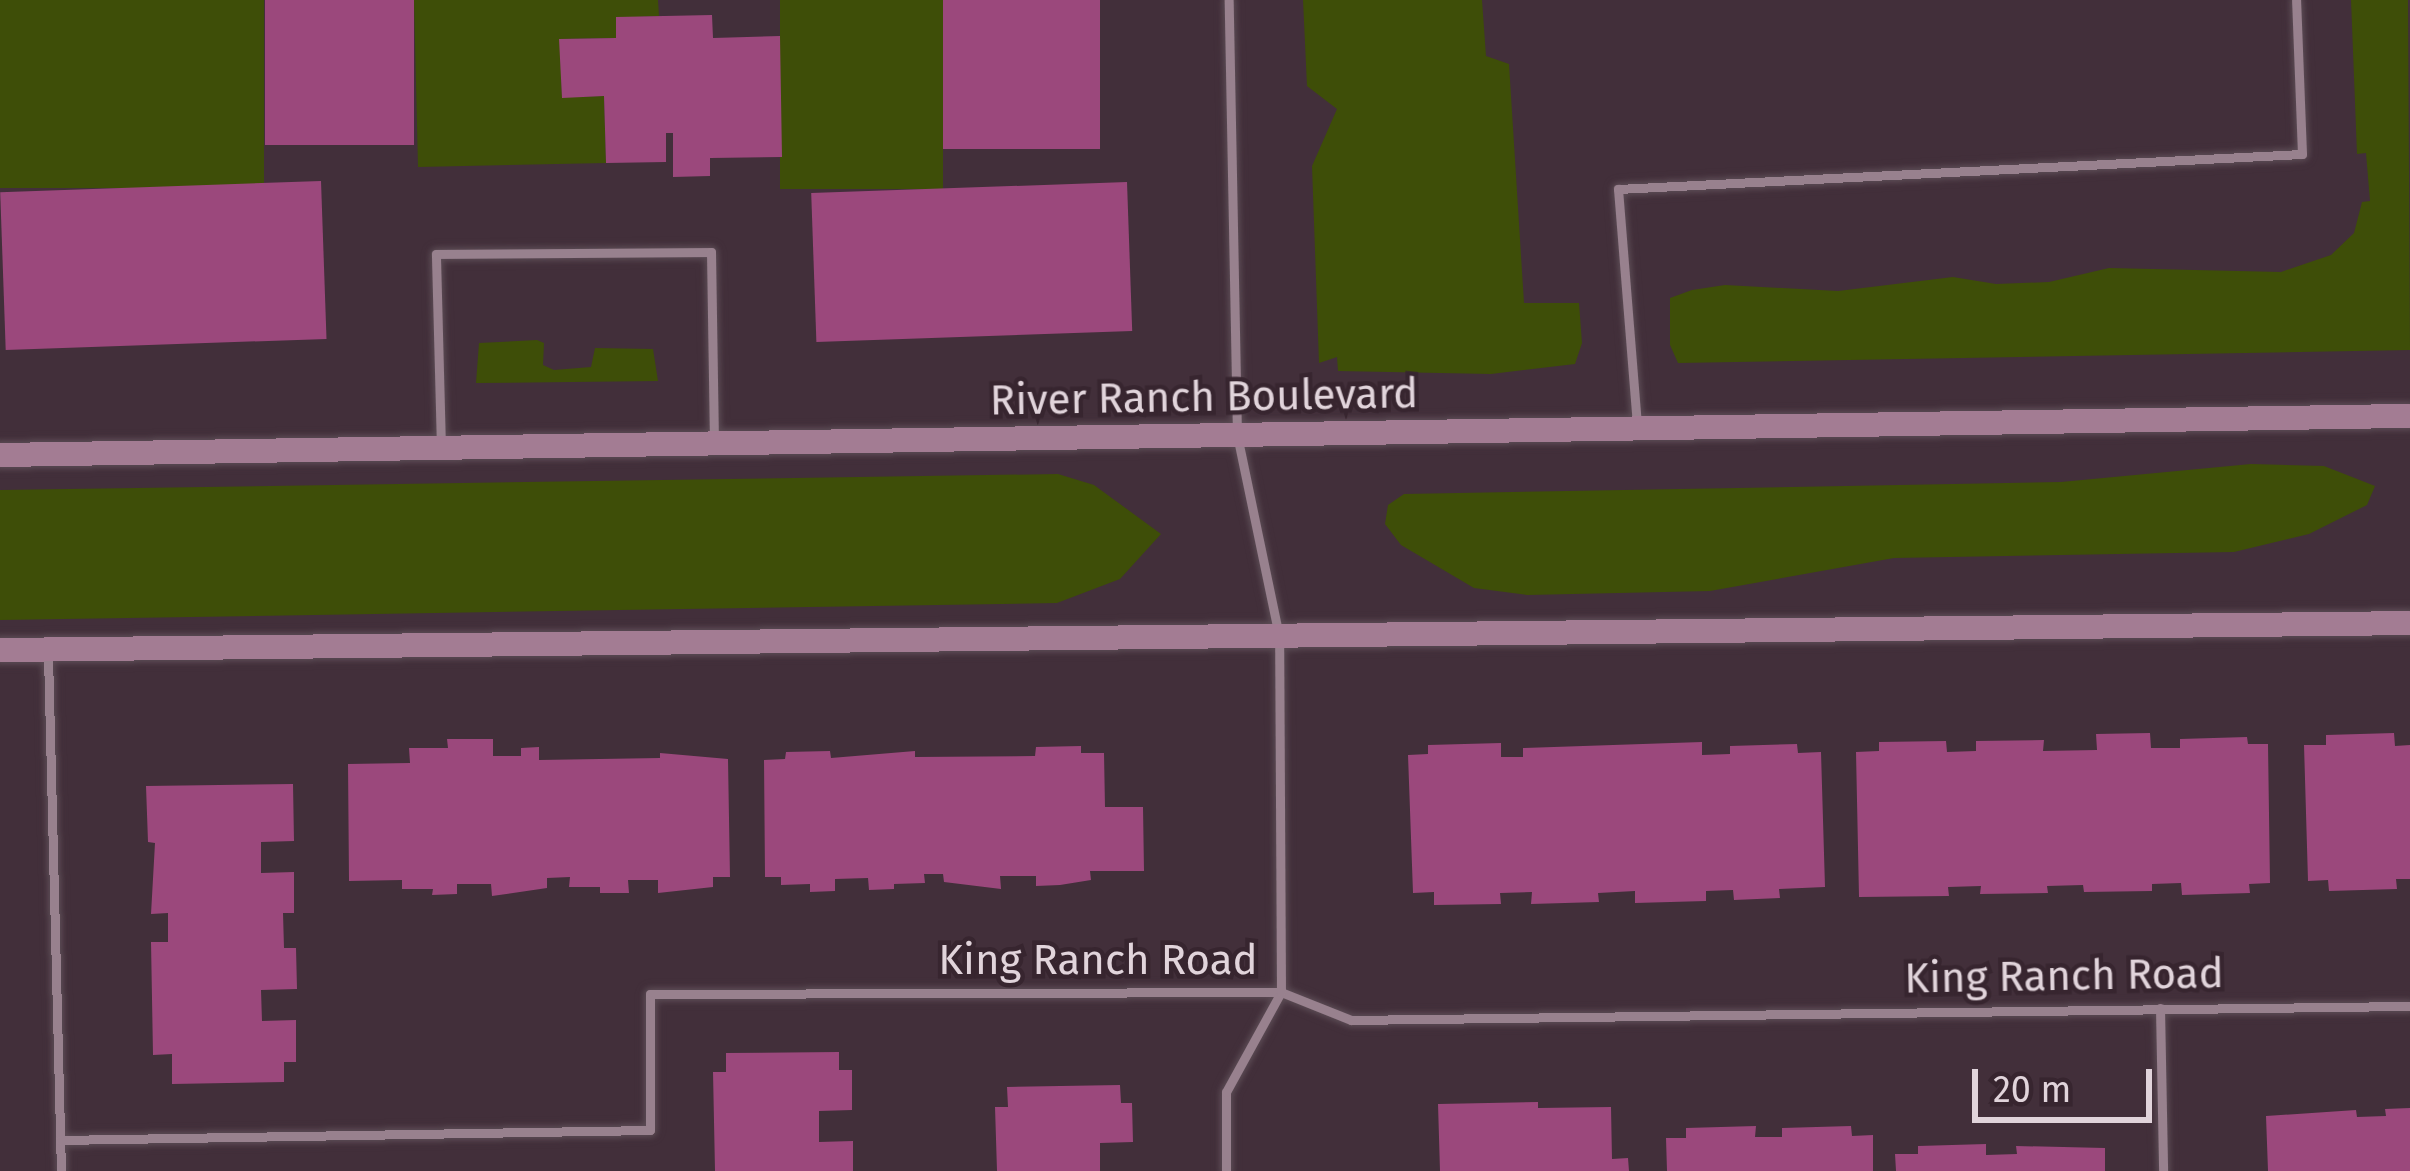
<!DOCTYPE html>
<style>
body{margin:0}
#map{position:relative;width:2410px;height:1171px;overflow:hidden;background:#422f3a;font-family:"Fira Sans",sans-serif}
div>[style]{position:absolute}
.green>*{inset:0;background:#3e4e08;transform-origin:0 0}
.building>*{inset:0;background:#9b487c;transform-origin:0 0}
.roads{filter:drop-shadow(0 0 3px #5c4c55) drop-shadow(0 0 3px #5c4c55)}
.lane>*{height:9px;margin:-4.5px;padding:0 4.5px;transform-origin:4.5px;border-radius:4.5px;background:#98818e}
.secondary>*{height:24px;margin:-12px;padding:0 12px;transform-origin:12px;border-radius:12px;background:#a37c93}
span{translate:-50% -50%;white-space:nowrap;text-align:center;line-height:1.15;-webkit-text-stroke:9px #37252f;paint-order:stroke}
.street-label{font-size:42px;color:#e1d4db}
.scale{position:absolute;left:1972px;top:1069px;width:180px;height:54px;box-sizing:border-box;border:6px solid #e1d4db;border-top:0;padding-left:15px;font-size:36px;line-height:42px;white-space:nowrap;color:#e1d4db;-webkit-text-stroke:9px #37252f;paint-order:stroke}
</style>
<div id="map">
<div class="green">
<div style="left:0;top:0;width:264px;height:188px"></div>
<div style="clip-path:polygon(414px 0,658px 0,659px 16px,616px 18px,616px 38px,560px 39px,562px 97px,604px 96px,606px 163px,418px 167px)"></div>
<div style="left:780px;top:0;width:163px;height:189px"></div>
<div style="clip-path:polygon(1303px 0,1482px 0,1486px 56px,1509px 64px,1524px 303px,1579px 303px,1582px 343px,1575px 364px,1491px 374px,1338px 371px,1337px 357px,1319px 363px,1312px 166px,1337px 109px,1307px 86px)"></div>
<div style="clip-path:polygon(2351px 0,2408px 0,2410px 350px,1678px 363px,1670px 345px,1670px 298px,1692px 290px,1725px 285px,1838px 291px,1953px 277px,1996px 284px,2049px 282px,2109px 268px,2281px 272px,2331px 255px,2354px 233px,2362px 202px,2370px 201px,2366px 153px,2357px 154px)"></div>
<div style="clip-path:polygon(537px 340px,544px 343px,543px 365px,554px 370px,591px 367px,595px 348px,653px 349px,658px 381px,476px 383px,479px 343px)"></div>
<div style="clip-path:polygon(2251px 464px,2324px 466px,2375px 486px,2367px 505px,2309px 534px,2234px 552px,1894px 558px,1710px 591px,1527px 595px,1474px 588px,1401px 545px,1385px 524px,1388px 505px,1404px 494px,2061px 482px)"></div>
<div style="clip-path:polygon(1058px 474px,1094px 485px,1161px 534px,1120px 579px,1057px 603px,0 620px,0 490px)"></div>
</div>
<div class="building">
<div style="left:265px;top:0;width:149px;height:145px"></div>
<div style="left:943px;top:0;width:157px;height:149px"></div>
<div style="clip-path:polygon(712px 15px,713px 38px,780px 36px,782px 157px,710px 158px,710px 176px,673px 177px,673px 133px,666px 133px,666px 162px,606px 163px,604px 96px,562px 98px,559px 39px,616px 38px,616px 17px)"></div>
<div style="left:321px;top:181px;width:158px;height:321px;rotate:88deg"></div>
<div style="left:1127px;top:182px;width:149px;height:316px;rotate:88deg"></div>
<div style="clip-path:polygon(2150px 733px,2151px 748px,2180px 748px,2180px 739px,2247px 737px,2248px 744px,2268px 744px,2270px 883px,2249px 884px,2250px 893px,2182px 895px,2181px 883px,2152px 884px,2152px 891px,2084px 892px,2083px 885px,2047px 886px,2048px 893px,1980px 894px,1981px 886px,1948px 887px,1949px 896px,1859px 897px,1856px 752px,1879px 751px,1879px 742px,1946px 741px,1947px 752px,1976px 751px,1976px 741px,2044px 740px,2043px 751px,2097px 750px,2096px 734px)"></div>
<div style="clip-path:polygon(2394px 733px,2395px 746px,2410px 745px,2410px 879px,2396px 879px,2397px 889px,2329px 891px,2328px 880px,2308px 881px,2304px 745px,2326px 745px,2326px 735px)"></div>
<div style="clip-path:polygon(447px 739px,493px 739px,493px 756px,521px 756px,521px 748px,539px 747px,539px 760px,660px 758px,660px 753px,728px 759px,730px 877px,713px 877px,713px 887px,658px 893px,658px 880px,628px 880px,629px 893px,600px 893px,600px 887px,569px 887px,570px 877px,547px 878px,547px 888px,492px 896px,491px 884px,457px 884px,457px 894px,432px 895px,433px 889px,402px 889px,402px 880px,349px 881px,348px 764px,410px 763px,409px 748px,448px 748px)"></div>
<div style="clip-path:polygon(1702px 742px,1702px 755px,1730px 754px,1730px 746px,1797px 744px,1798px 753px,1821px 752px,1825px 887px,1779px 889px,1780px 898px,1734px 900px,1733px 890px,1706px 891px,1706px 901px,1635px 903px,1635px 891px,1598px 893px,1599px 902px,1531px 904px,1532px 892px,1500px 893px,1501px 904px,1434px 905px,1434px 892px,1413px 893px,1408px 755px,1428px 754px,1428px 745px,1501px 743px,1501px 757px,1523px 757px,1523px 748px)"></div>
<div style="clip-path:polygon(1081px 746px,1081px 753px,1104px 753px,1105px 807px,1143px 807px,1144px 871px,1090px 871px,1091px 880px,1060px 885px,1036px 886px,1036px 876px,1000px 876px,1001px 889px,944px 882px,943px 874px,924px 874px,925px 883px,894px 884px,894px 889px,869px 890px,868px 878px,835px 879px,835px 891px,810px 892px,810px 884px,781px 885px,781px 877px,765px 877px,764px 760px,785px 759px,786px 752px,830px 751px,831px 758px,915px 751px,915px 757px,1035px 756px,1036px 747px)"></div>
<div style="clip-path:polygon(293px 784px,294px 841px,261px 842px,261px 873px,294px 872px,294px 913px,283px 913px,284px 948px,296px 948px,297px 989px,261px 990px,262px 1021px,296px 1020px,296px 1062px,284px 1062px,284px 1082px,172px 1084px,172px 1054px,153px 1055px,151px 942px,168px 942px,168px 913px,151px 914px,155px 843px,148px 842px,146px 786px)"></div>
<div style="clip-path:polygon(839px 1052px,839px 1070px,852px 1070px,852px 1110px,819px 1111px,819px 1142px,853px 1141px,853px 1171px,715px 1171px,713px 1072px,726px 1072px,726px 1053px)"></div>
<div style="clip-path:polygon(1120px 1085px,1121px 1103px,1132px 1103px,1133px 1142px,1100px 1143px,1100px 1171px,997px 1171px,995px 1107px,1008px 1107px,1007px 1087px)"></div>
<div style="clip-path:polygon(1538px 1102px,1538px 1108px,1611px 1107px,1612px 1159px,1628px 1158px,1629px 1171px,1440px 1171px,1438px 1104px)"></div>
<div style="clip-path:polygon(2410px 1108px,2410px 1171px,2268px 1171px,2266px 1116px,2356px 1110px,2357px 1117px,2386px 1116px,2385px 1109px)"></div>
<div style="clip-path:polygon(1756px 1126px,1755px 1137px,1782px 1137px,1782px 1128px,1851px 1126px,1852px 1136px,1873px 1135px,1873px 1171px,1667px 1171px,1666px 1138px,1686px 1138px,1686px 1128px)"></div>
<div style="clip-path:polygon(1986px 1144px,1986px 1155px,2017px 1154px,2016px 1146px,2105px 1148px,2105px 1171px,1896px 1171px,1895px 1154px,1918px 1154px,1918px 1146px)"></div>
</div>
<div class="roads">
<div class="lane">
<div style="left:1637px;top:425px;width:237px;rotate:-94.6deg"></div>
<div style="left:1618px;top:189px;width:685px;rotate:-2.93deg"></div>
<div style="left:2302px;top:154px;width:154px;rotate:-92.2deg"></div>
<div style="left:441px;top:448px;width:194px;rotate:-91.5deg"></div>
<div style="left:436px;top:254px;width:275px;rotate:-0.4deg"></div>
<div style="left:711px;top:252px;width:186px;rotate:89.1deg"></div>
<div style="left:48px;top:655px;width:516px;rotate:88.56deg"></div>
<div style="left:2160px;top:1008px;width:163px;rotate:88.9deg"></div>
<div style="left:60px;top:1140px;width:590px;rotate:-0.97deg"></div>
<div style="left:650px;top:1130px;width:136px;rotate:-90deg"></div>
<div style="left:650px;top:994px;width:631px;rotate:-0.18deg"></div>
<div style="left:1281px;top:992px;width:75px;rotate:21.8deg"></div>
<div style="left:1351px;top:1020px;width:1059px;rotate:-0.76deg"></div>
<div style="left:1226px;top:1171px;width:79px;rotate:-90deg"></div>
<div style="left:1226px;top:1092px;width:114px;rotate:-61.2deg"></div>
<div style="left:1281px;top:992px;width:356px;rotate:-90.3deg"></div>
<div style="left:1279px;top:636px;width:205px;rotate:-101.8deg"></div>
<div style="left:1237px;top:435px;width:435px;rotate:-91.1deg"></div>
</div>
<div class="secondary">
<div style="left:0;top:455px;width:2410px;rotate:-0.93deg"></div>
<div style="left:0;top:650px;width:2410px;rotate:-0.64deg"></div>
</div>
</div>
<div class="street-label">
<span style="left:1204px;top:397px;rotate:-1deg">River Ranch Boulevard</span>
<span style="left:1098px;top:960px">King Ranch Road</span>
<span style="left:2064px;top:976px;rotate:-1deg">King Ranch Road</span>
</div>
<div class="scale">20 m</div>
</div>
